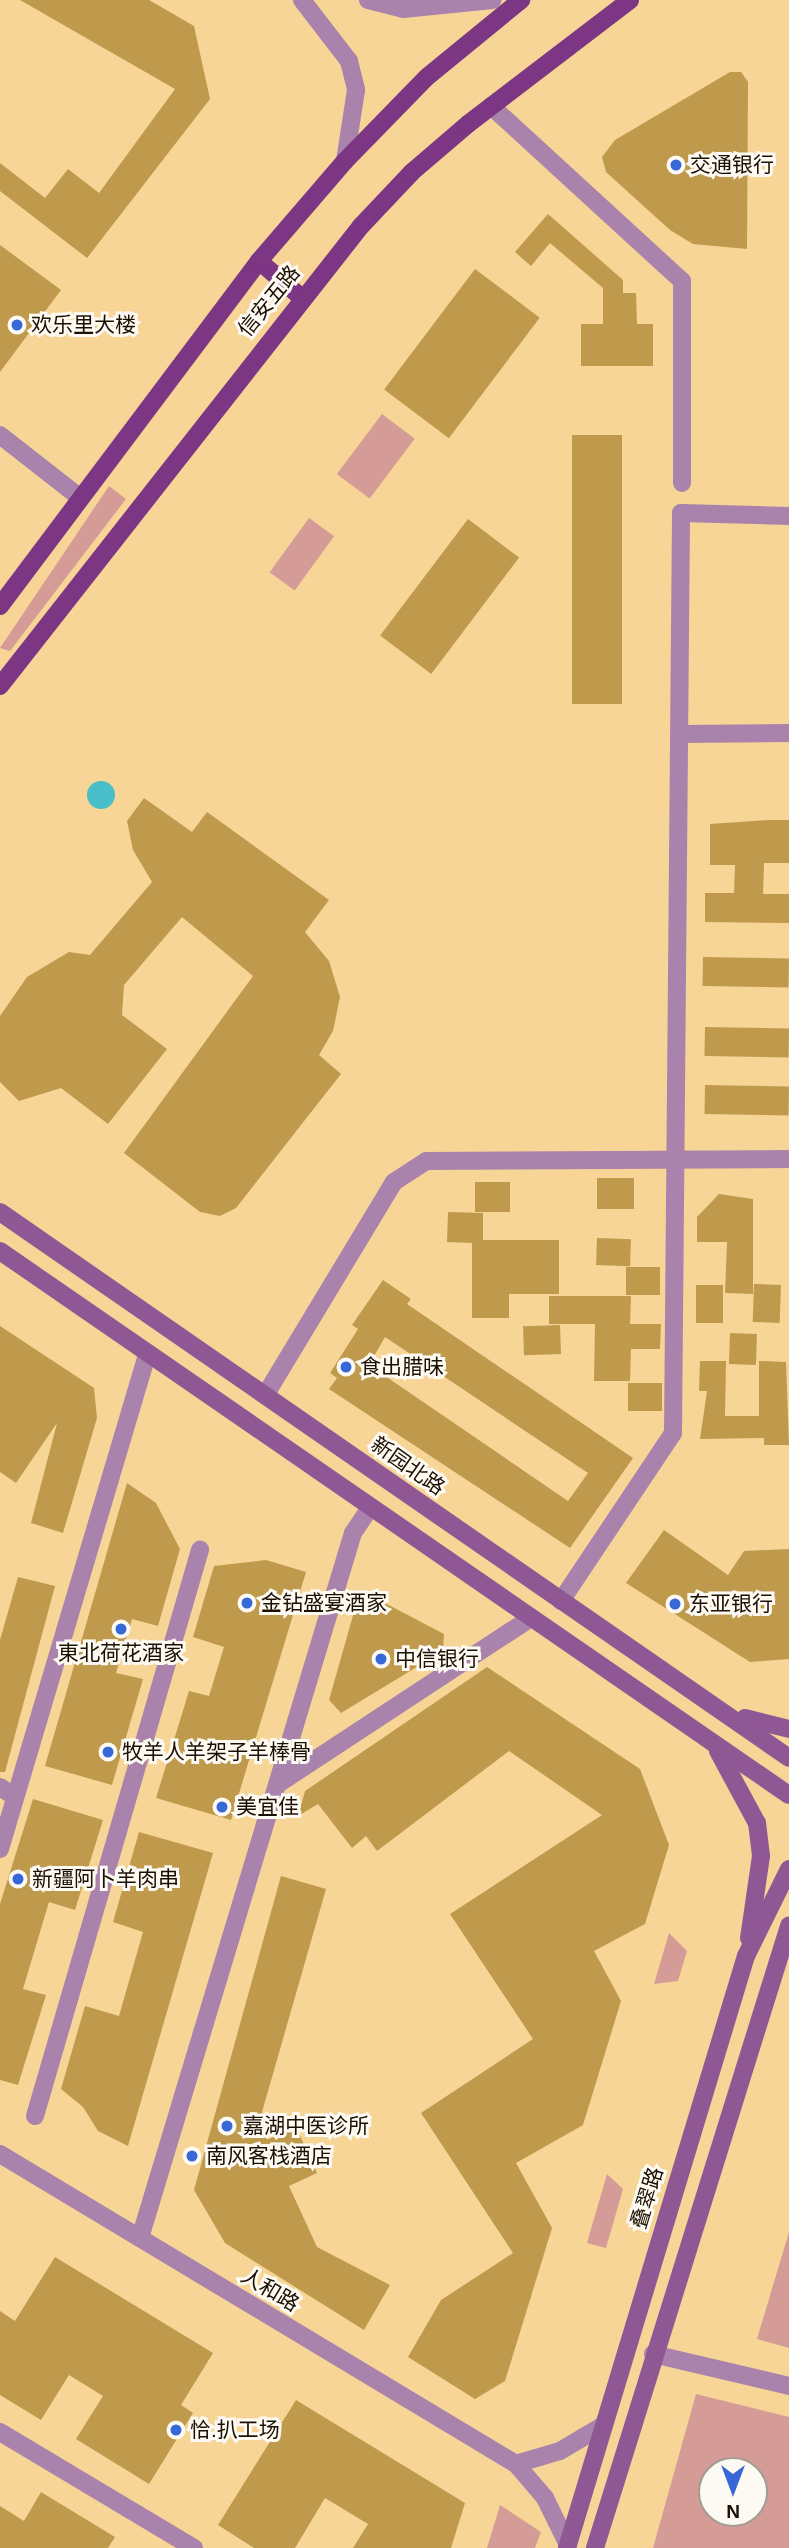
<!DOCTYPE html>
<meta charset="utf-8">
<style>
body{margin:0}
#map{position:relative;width:789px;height:2548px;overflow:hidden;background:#f6d596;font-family:Helvetica,"Noto Sans SC",sans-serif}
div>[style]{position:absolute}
.green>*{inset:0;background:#d59b97;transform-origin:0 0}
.water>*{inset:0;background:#49bfc9}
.round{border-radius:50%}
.building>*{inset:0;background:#bf9a4d;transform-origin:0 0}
.pedestrian>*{height:18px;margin:-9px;padding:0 9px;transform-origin:9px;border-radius:9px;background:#a983ac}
.minor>*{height:18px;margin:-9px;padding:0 9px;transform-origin:9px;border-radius:9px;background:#a983ac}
.tertiary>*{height:18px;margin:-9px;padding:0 9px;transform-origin:9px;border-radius:9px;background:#a983ac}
.secondary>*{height:18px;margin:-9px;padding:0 9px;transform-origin:9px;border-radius:9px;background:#8f5895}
.primary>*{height:18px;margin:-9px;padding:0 9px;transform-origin:9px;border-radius:9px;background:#7c3683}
.dots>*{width:19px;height:19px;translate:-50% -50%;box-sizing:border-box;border:4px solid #fdfaf4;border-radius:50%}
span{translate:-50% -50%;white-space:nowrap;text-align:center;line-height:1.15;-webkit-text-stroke:6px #fdfaf4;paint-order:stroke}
.poi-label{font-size:21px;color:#1a0f00}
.left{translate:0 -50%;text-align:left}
.street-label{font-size:21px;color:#1a0f00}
.north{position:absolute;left:698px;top:2457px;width:70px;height:70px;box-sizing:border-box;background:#fdfaf4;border:2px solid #a29c92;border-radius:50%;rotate:180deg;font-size:19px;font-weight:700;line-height:28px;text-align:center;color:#1a0f00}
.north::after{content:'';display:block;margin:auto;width:24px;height:32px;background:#3768d8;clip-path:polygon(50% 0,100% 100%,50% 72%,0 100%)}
</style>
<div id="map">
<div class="green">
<div style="left:382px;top:414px;width:41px;height:75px;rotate:37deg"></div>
<div style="clip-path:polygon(109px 486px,126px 499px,10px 651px,0 648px)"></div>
<div style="left:309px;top:518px;width:31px;height:67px;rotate:36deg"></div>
<div style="clip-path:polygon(669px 1933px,687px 1951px,678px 1981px,654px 1984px)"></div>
<div style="clip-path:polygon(607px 2174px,623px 2189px,606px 2248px,587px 2243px)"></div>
<div style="clip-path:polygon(789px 2232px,789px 2348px,757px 2339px)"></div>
<div style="clip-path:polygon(evenodd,696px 2394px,789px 2417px,789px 2548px,653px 2548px,696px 2394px,712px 2471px,754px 2471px,754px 2513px,712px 2513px,712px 2471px)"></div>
<div style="clip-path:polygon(500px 2505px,541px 2532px,535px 2548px,487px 2548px)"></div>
</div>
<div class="water">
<div class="round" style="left:87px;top:781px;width:28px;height:28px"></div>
</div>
<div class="building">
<div style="clip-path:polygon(20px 0,149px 0,194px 26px,210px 99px,87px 258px,0 191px,0 163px,45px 198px,68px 169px,99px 193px,175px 89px)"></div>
<div style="clip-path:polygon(730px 72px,741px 72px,748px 82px,747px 249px,693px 244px,670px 230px,606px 172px,602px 157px,615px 140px)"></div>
<div style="clip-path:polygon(548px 214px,623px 280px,623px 293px,636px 293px,637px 324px,653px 324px,653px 366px,581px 366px,581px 324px,603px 324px,603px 288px,550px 243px,531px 266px,515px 252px)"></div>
<div style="clip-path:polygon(0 245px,61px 290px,0 372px)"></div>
<div style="left:475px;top:269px;width:81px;height:151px;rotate:37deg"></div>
<div style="left:572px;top:435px;width:50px;height:269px"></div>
<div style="left:468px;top:519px;width:64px;height:146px;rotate:37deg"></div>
<div style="clip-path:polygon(144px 798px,192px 832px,207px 812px,329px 900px,305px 932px,329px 961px,340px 997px,333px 1031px,319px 1055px,341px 1074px,236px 1208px,220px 1216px,200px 1212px,124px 1153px,253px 976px,182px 917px,124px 985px,122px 1015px,167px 1049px,108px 1124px,61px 1088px,19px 1101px,0 1082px,0 1016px,27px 977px,69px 952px,90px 955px,152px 882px,133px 850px,127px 821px)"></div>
<div style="clip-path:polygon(769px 820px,789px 820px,789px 863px,764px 863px,763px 894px,789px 894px,789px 923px,705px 922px,705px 893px,734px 893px,735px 865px,710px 865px,710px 824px)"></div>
<div style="left:703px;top:957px;width:86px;height:29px;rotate:1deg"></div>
<div style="left:705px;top:1027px;width:84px;height:29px;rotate:1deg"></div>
<div style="left:705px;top:1085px;width:84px;height:29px;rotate:1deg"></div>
<div style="left:597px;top:1178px;width:37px;height:31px"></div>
<div style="left:475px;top:1182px;width:35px;height:30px"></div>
<div style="clip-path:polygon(719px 1194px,753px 1199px,753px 1294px,725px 1293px,727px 1242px,697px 1242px,697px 1217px)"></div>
<div style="clip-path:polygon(448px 1212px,483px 1213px,483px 1240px,559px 1240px,559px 1294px,509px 1294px,509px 1318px,472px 1318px,472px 1243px,447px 1242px)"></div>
<div style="left:597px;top:1238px;width:34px;height:27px;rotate:2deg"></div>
<div style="left:626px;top:1267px;width:34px;height:28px"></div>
<div style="clip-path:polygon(evenodd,383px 1280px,411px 1299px,407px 1304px,633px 1458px,570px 1548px,329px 1389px,337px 1378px,330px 1373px,358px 1329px,352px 1325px,383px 1280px,385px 1337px,588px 1473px,568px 1501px,369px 1365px,385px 1337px)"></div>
<div style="left:754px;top:1284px;width:27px;height:38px;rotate:2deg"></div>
<div style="left:696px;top:1285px;width:27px;height:38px"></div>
<div style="clip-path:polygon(549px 1296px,631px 1296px,630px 1324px,661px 1324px,660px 1349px,631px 1349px,630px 1381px,594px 1381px,595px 1324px,549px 1324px)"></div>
<div style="left:560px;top:1325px;width:29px;height:37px;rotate:88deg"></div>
<div style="clip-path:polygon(0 1326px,94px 1388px,97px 1418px,63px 1533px,31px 1523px,57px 1423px,16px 1483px,0 1472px)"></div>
<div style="left:730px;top:1333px;width:27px;height:31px;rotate:2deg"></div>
<div style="clip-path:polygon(700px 1361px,726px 1361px,725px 1416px,759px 1416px,759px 1361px,786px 1362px,789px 1445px,764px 1445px,764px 1438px,700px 1439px,707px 1391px,699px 1391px)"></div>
<div style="left:628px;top:1383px;width:34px;height:28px"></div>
<div style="clip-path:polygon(127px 1483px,156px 1503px,180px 1549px,158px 1626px,132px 1619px,116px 1673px,143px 1679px,112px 1785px,45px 1766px)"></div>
<div style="clip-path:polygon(664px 1530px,728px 1575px,744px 1551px,789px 1549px,789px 1659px,750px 1662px,626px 1583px)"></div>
<div style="clip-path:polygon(266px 1560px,306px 1572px,231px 1820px,156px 1798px,189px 1691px,209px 1696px,224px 1647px,193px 1637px,214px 1566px)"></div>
<div style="clip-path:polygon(18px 1577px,55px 1586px,5px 1772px,0 1772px,0 1640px)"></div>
<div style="clip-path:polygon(381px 1601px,444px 1634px,443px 1651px,341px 1713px,329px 1700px,354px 1612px)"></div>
<div style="clip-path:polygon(487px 1667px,640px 1769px,669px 1845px,645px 1924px,594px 1951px,621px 2001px,583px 2125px,516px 2163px,552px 2228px,505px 2381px,475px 2399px,408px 2357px,441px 2300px,513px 2253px,421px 2113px,533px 2039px,450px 1914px,602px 1815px,509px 1751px,377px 1851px,366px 1836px,352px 1848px,318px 1804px,298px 1816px,305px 1791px)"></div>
<div style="clip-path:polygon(33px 1799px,103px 1820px,75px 1910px,49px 1902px,23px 1989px,46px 1995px,18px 2085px,0 2080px,0 1904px)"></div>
<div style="clip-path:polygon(139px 1832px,213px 1853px,128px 2146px,98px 2131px,83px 2107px,61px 2089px,85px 2006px,119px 2016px,143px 1932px,113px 1922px)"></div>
<div style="clip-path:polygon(281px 1876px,326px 1889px,260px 2119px,269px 2139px,296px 2127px,317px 2173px,289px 2186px,317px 2247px,390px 2285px,364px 2330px,225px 2243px,194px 2190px)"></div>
<div style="clip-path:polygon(55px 2257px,213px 2353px,181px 2405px,193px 2413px,149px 2484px,76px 2439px,103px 2396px,69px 2375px,41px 2420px,0 2395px,0 2311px,15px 2321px)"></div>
<div style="clip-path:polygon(296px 2400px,465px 2503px,451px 2548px,353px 2548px,368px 2524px,325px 2498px,295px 2548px,254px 2548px,218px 2525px)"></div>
<div style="clip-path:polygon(41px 2492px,115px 2537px,108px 2548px,0 2548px,0 2506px,24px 2521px)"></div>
</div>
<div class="pedestrian">
<div style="left:278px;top:1784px;width:303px;rotate:-33.3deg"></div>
<div style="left:0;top:1787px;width:18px;rotate:34deg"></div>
<div style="left:35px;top:2116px;width:590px;rotate:-73.75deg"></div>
</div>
<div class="minor">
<div style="left:302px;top:0;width:77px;rotate:52.4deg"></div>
<div style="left:349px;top:61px;width:30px;rotate:76deg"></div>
<div style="left:356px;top:90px;width:72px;rotate:98.8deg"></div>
<div style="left:368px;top:0;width:36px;rotate:14deg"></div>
<div style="left:403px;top:9px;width:90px;rotate:-5.7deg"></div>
<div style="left:491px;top:106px;width:259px;rotate:42.5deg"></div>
<div style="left:682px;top:281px;width:202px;rotate:90deg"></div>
<div style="left:0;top:435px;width:100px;rotate:38.1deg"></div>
<div style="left:682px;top:734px;width:107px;rotate:-0.5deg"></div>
<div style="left:266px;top:1394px;width:248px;rotate:-58.9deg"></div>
<div style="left:394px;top:1182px;width:38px;rotate:-33deg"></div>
<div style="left:426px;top:1161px;width:363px;rotate:-0.3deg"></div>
<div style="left:561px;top:1601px;width:202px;rotate:-56.3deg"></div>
<div style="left:673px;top:1433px;width:920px;rotate:-89.5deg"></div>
<div style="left:681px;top:513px;width:108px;rotate:1.6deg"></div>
<div style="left:0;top:1849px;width:515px;rotate:-73.43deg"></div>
<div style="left:140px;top:2238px;width:736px;rotate:-73.19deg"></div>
<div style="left:353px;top:1533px;width:30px;rotate:-56deg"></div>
<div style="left:653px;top:2354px;width:140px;rotate:13.2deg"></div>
<div style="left:0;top:2432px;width:226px;rotate:30.9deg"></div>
</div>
<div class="tertiary">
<div style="left:0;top:2154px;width:602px;rotate:31deg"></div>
<div style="left:516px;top:2464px;width:45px;rotate:49.5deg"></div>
<div style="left:545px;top:2498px;width:52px;rotate:63.9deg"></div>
<div style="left:516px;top:2464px;width:46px;rotate:-16.5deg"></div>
<div style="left:560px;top:2451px;width:49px;rotate:-30.8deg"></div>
</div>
<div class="secondary">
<div style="left:0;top:1212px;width:959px;rotate:34.68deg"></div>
<div style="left:0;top:1251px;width:958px;rotate:34.59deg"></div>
<div style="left:745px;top:1718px;width:45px;rotate:14deg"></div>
<div style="left:718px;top:1751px;width:82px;rotate:61.6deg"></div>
<div style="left:757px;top:1823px;width:33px;rotate:83deg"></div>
<div style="left:761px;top:1856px;width:83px;rotate:98.3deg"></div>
<div style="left:567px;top:2548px;width:618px;rotate:-73.18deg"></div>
<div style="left:746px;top:1956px;width:97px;rotate:-63.7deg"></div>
<div style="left:595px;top:2548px;width:652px;rotate:-72.68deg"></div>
</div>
<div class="primary">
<div style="left:259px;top:261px;width:55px;rotate:40.6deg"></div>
<div style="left:0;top:606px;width:431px;rotate:-53.1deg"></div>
<div style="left:259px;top:261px;width:132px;rotate:-49.3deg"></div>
<div style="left:345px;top:161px;width:117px;rotate:-45.7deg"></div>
<div style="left:427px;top:77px;width:122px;rotate:-39.3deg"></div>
<div style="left:0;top:686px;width:585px;rotate:-51.88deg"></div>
<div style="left:361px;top:226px;width:74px;rotate:-46.6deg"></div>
<div style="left:412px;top:172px;width:74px;rotate:-40.6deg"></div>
<div style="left:468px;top:124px;width:204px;rotate:-37.4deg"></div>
</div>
<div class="dots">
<div style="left:676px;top:165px;background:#3768d8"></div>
<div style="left:17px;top:325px;background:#3768d8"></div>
<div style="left:346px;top:1367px;background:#3768d8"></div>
<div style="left:247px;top:1603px;background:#3768d8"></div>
<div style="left:675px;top:1604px;background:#3768d8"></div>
<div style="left:121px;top:1629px;background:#3768d8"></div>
<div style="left:381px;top:1659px;background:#3768d8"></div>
<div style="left:108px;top:1752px;background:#3768d8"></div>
<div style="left:222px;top:1807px;background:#3768d8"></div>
<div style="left:18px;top:1879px;background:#3768d8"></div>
<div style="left:227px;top:2126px;background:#3768d8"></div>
<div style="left:192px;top:2156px;background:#3768d8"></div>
<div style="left:176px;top:2430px;background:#3768d8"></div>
</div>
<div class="poi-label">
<span class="left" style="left:690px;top:165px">交通银行</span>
<span class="left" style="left:31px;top:325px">欢乐里大楼</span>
<span class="left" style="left:360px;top:1367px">食出腊味</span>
<span class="left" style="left:261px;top:1603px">金钻盛宴酒家</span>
<span class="left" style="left:689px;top:1604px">东亚银行</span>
<span style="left:121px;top:1653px">東北荷花酒家</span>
<span class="left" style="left:395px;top:1659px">中信银行</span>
<span class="left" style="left:122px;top:1752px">牧羊人羊架子羊棒骨</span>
<span class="left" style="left:236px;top:1807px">美宜佳</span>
<span class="left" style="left:32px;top:1879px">新疆阿卜羊肉串</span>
<span class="left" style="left:243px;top:2126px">嘉湖中医诊所</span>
<span class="left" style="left:206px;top:2156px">南风客栈酒店</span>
<span class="left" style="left:190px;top:2430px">恰.扒工场</span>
</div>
<div class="street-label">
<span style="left:269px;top:301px;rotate:-51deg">信安五路</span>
<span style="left:408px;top:1466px;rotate:35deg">新园北路</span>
<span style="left:647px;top:2198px;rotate:-73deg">叠翠路</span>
<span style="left:270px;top:2290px;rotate:31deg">人和路</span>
</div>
<div class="north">N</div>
</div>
